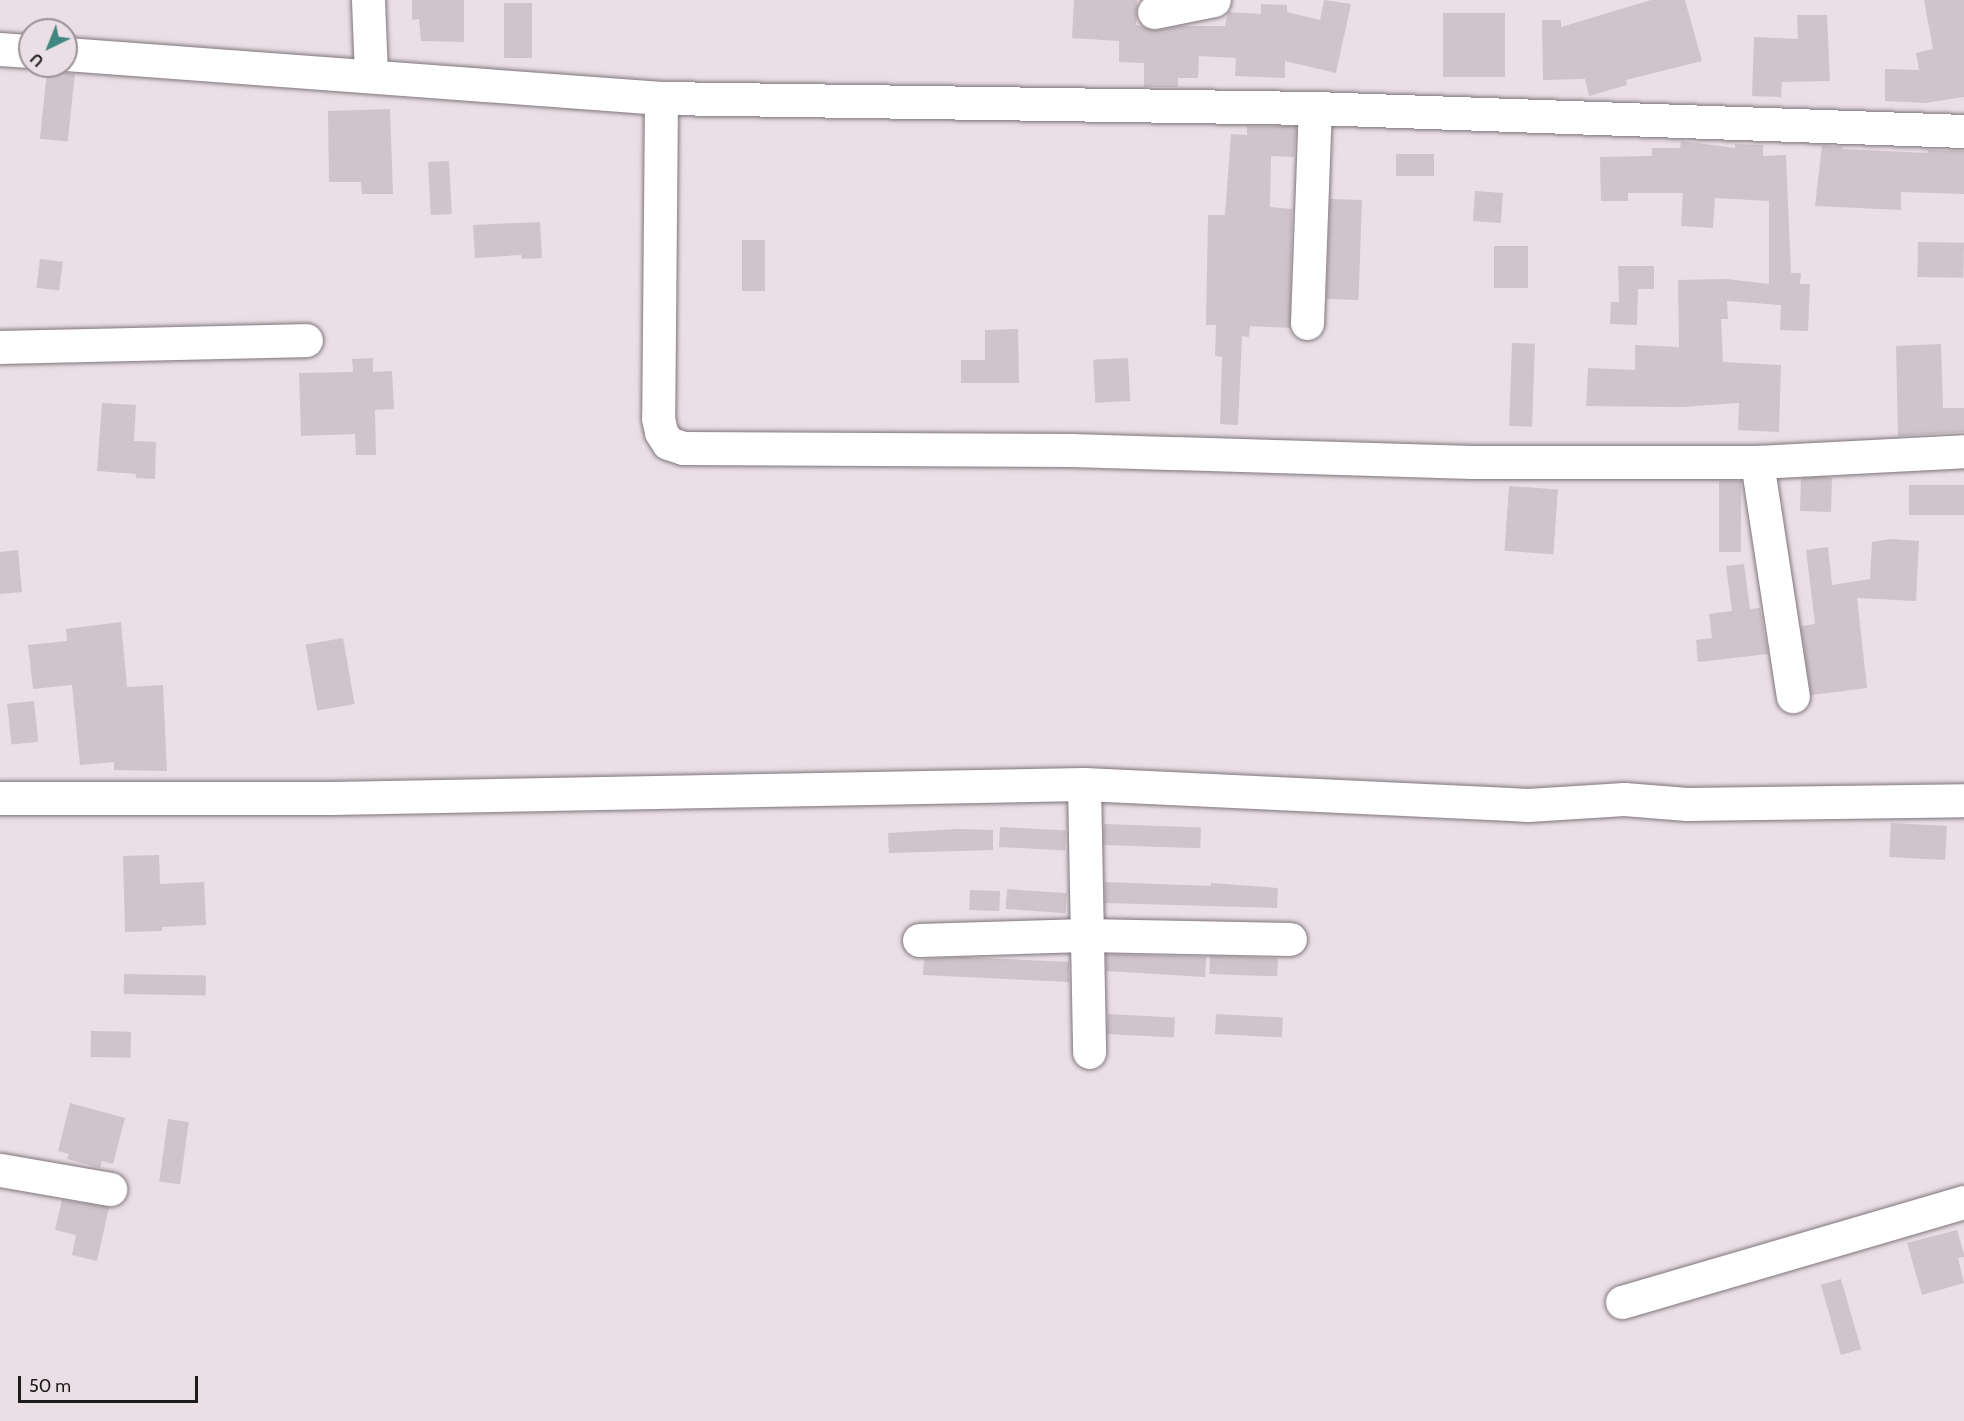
<!DOCTYPE html>
<style>
body{margin:0}
#map{position:relative;width:1964px;height:1421px;overflow:hidden;background:#eadfe5;font-family:Cabin,sans-serif}
div>[style]{position:absolute}
.building>*{inset:0;background:#cfc4ca;transform-origin:0 0}
.roads{filter:drop-shadow(0 0 2px #7f757b) drop-shadow(0 0 2px #7f757b)}
.minor>*{height:33px;margin:-16.5px;padding:0 16.5px;transform-origin:16.5px;border-radius:16.5px;background:#fff}
span{translate:-50% -50%;white-space:nowrap;text-align:center;line-height:1.15;-webkit-text-stroke:4.5px #eadfe5;paint-order:stroke}
.north{position:absolute;left:18px;top:18px;width:60px;height:60px;box-sizing:border-box;background:#eadfe5;border:2px solid #999195;border-radius:50%;rotate:223deg;font-size:16px;font-weight:700;line-height:24px;text-align:center;color:#1f1b1d}
.north::after{content:'';display:block;margin:auto;width:21px;height:27px;background:#418780;clip-path:polygon(50% 0,100% 100%,50% 72%,0 100%)}
.scale{position:absolute;left:18px;top:1376px;width:180px;height:27px;box-sizing:border-box;border:3px solid #1f1b1d;border-top:0;padding-left:8px;font-size:18px;line-height:21px;white-space:nowrap;color:#1f1b1d;-webkit-text-stroke:4px #eadfe5;paint-order:stroke}
</style>
<div id="map">
<div class="building">
<div style="clip-path:polygon(412px 0,464px 0,464px 42px,421px 41px,419px 19px,412px 20px)"></div>
<div style="clip-path:polygon(1074px 0,1137px 0,1136px 25px,1157px 30px,1182px 26px,1225px 26px,1228px 12px,1261px 14px,1261px 4px,1287px 5px,1287px 12px,1320px 20px,1324px 0,1351px 4px,1336px 73px,1285px 61px,1285px 78px,1235px 76px,1236px 58px,1199px 56px,1198px 78px,1178px 78px,1178px 87px,1144px 87px,1144px 63px,1119px 62px,1119px 41px,1072px 38px)"></div>
<div style="clip-path:polygon(1651px 0,1685px 0,1702px 61px,1626px 80px,1627px 85px,1589px 96px,1585px 79px,1543px 80px,1542px 20px,1561px 20px,1561px 27px)"></div>
<div style="clip-path:polygon(1924px 0,1964px 0,1964px 97px,1925px 103px,1885px 101px,1885px 69px,1919px 70px,1916px 53px,1933px 49px)"></div>
<div style="left:504px;top:3px;width:28px;height:55px"></div>
<div style="left:1443px;top:13px;width:62px;height:64px"></div>
<div style="clip-path:polygon(1797px 15px,1827px 15px,1830px 81px,1782px 82px,1781px 97px,1752px 96px,1754px 37px,1798px 39px)"></div>
<div style="left:47px;top:71px;width:28px;height:68px;rotate:6deg"></div>
<div style="clip-path:polygon(390px 109px,393px 194px,362px 194px,361px 182px,329px 182px,328px 111px)"></div>
<div style="clip-path:polygon(1247px 126px,1296px 126px,1294px 157px,1271px 156px,1270px 207px,1292px 209px,1290px 328px,1250px 326px,1249px 337px,1242px 336px,1238px 425px,1220px 424px,1222px 357px,1215px 356px,1216px 325px,1206px 325px,1208px 215px,1225px 215px,1231px 134px,1247px 135px)"></div>
<div style="clip-path:polygon(1681px 141px,1735px 148px,1735px 144px,1763px 145px,1763px 156px,1786px 155px,1791px 273px,1801px 273px,1800px 284px,1810px 284px,1808px 331px,1780px 330px,1781px 305px,1727px 301px,1728px 319px,1721px 319px,1723px 362px,1781px 365px,1779px 432px,1738px 430px,1739px 403px,1682px 407px,1586px 406px,1588px 368px,1635px 370px,1635px 345px,1679px 347px,1678px 280px,1727px 279px,1769px 284px,1769px 201px,1715px 198px,1713px 228px,1681px 226px,1683px 193px,1628px 193px,1628px 201px,1601px 201px,1600px 157px,1652px 156px,1652px 148px,1680px 148px)"></div>
<div style="clip-path:polygon(1822px 145px,1842px 147px,1842px 149px,1927px 153px,1928px 150px,1964px 151px,1964px 194px,1901px 192px,1901px 210px,1815px 206px)"></div>
<div style="left:1434px;top:154px;width:22px;height:38px;rotate:90deg"></div>
<div style="left:449px;top:161px;width:53px;height:21px;rotate:87deg"></div>
<div style="left:1475px;top:191px;width:28px;height:30px;rotate:4deg"></div>
<div style="left:1330px;top:199px;width:32px;height:100px;rotate:2deg"></div>
<div style="clip-path:polygon(540px 222px,542px 258px,522px 259px,521px 255px,475px 258px,473px 225px)"></div>
<div style="left:742px;top:240px;width:23px;height:51px"></div>
<div style="left:1918px;top:242px;width:46px;height:35px;rotate:1deg"></div>
<div style="left:1494px;top:246px;width:34px;height:42px"></div>
<div style="left:40px;top:259px;width:23px;height:29px;rotate:7deg"></div>
<div style="clip-path:polygon(1618px 266px,1654px 266px,1654px 289px,1638px 289px,1637px 325px,1610px 324px,1611px 302px,1619px 302px)"></div>
<div style="clip-path:polygon(1018px 329px,1019px 383px,961px 383px,961px 360px,985px 360px,985px 330px)"></div>
<div style="left:1512px;top:343px;width:23px;height:83px;rotate:2deg"></div>
<div style="clip-path:polygon(1941px 344px,1943px 408px,1964px 408px,1964px 432px,1898px 436px,1896px 346px)"></div>
<div style="clip-path:polygon(373px 358px,373px 372px,392px 371px,394px 409px,375px 410px,376px 455px,356px 455px,355px 434px,301px 436px,299px 373px,353px 372px,352px 359px)"></div>
<div style="left:1128px;top:358px;width:43px;height:35px;rotate:87deg"></div>
<div style="clip-path:polygon(102px 403px,136px 405px,134px 441px,156px 442px,155px 479px,136px 478px,136px 474px,97px 471px)"></div>
<div style="clip-path:polygon(1823px 477px,1832px 478px,1831px 512px,1800px 511px,1801px 478px)"></div>
<div style="left:1719px;top:481px;width:22px;height:71px"></div>
<div style="left:1909px;top:485px;width:55px;height:30px"></div>
<div style="left:1509px;top:486px;width:49px;height:65px;rotate:4deg"></div>
<div style="clip-path:polygon(1891px 539px,1919px 541px,1916px 601px,1857px 598px,1867px 688px,1811px 695px,1801px 626px,1815px 624px,1806px 550px,1828px 547px,1832px 585px,1870px 579px,1872px 542px)"></div>
<div style="clip-path:polygon(18px 550px,22px 592px,0 594px,0 552px)"></div>
<div style="clip-path:polygon(1744px 564px,1750px 609px,1760px 608px,1768px 654px,1698px 662px,1696px 640px,1712px 638px,1709px 614px,1732px 611px,1726px 566px)"></div>
<div style="clip-path:polygon(121px 622px,127px 687px,163px 685px,167px 771px,114px 770px,114px 762px,80px 765px,72px 685px,33px 689px,28px 645px,67px 641px,66px 629px)"></div>
<div style="left:343px;top:638px;width:67px;height:38px;rotate:80deg"></div>
<div style="left:34px;top:701px;width:41px;height:27px;rotate:84deg"></div>
<div style="left:1891px;top:823px;width:56px;height:34px;rotate:3deg"></div>
<div style="left:1104px;top:824px;width:97px;height:21px;rotate:2deg"></div>
<div style="left:1000px;top:827px;width:66px;height:20px;rotate:3deg"></div>
<div style="clip-path:polygon(958px 829px,993px 830px,993px 850px,889px 853px,888px 833px)"></div>
<div style="clip-path:polygon(159px 855px,160px 884px,204px 882px,206px 925px,162px 927px,162px 931px,125px 932px,123px 856px)"></div>
<div style="clip-path:polygon(1105px 882px,1211px 886px,1211px 883px,1278px 888px,1277px 908px,1105px 903px)"></div>
<div style="left:1007px;top:889px;width:60px;height:20px;rotate:4deg"></div>
<div style="left:970px;top:890px;width:30px;height:20px;rotate:2deg"></div>
<div style="clip-path:polygon(1106px 954px,1206px 957px,1205px 977px,1106px 971px)"></div>
<div style="left:1210px;top:956px;width:68px;height:18px;rotate:2deg"></div>
<div style="clip-path:polygon(962px 957px,1069px 962px,1069px 982px,923px 975px,924px 959px)"></div>
<div style="left:124px;top:974px;width:82px;height:20px;rotate:1deg"></div>
<div style="left:1108px;top:1014px;width:67px;height:20px;rotate:3deg"></div>
<div style="left:1216px;top:1014px;width:67px;height:20px;rotate:3deg"></div>
<div style="left:91px;top:1031px;width:40px;height:26px;rotate:1deg"></div>
<div style="clip-path:polygon(70px 1103px,125px 1118px,113px 1164px,102px 1161px,100px 1168px,67px 1159px,69px 1154px,58px 1151px)"></div>
<div style="left:168px;top:1119px;width:21px;height:63px;rotate:8deg"></div>
<div style="clip-path:polygon(62px 1200px,109px 1207px,97px 1261px,72px 1255px,76px 1235px,55px 1230px)"></div>
<div style="clip-path:polygon(1957px 1230px,1964px 1254px,1964px 1257px,1958px 1258px,1964px 1283px,1922px 1295px,1907px 1243px)"></div>
<div style="left:1841px;top:1279px;width:73px;height:21px;rotate:74deg"></div>
</div>
<div class="roads">
<div class="minor">
<div style="left:368px;top:0;width:76px;rotate:87.7deg"></div>
<div style="left:1154px;top:12px;width:61px;rotate:-11.3deg"></div>
<div style="left:0;top:49px;width:30px;rotate:4deg"></div>
<div style="left:66px;top:54px;width:597px;rotate:4.23deg"></div>
<div style="left:661px;top:98px;width:654px;rotate:0.88deg"></div>
<div style="left:1315px;top:108px;width:649px;rotate:2.03deg"></div>
<div style="left:661px;top:98px;width:320px;rotate:90.5deg"></div>
<div style="left:658px;top:418px;width:14px;rotate:78deg"></div>
<div style="left:661px;top:432px;width:13px;rotate:58deg"></div>
<div style="left:668px;top:443px;width:16px;rotate:18deg"></div>
<div style="left:683px;top:448px;width:388px;rotate:0.3deg"></div>
<div style="left:1071px;top:450px;width:401px;rotate:1.7deg"></div>
<div style="left:1472px;top:462px;width:285px"></div>
<div style="left:1757px;top:462px;width:207px;rotate:-3deg"></div>
<div style="left:1307px;top:323px;width:215px;rotate:-87.9deg"></div>
<div style="left:0;top:347px;width:306px;rotate:-1.3deg"></div>
<div style="left:1757px;top:462px;width:237px;rotate:81.3deg"></div>
<div style="left:1084px;top:784px;width:268px;rotate:88.9deg"></div>
<div style="left:0;top:798px;width:331px"></div>
<div style="left:331px;top:798px;width:753px;rotate:-1.07deg"></div>
<div style="left:1084px;top:784px;width:444px;rotate:2.7deg"></div>
<div style="left:1528px;top:805px;width:96px;rotate:-3.6deg"></div>
<div style="left:1624px;top:799px;width:63px;rotate:4.5deg"></div>
<div style="left:1687px;top:804px;width:277px;rotate:-0.8deg"></div>
<div style="left:919px;top:940px;width:166px;rotate:-1.7deg"></div>
<div style="left:1085px;top:935px;width:205px;rotate:1.1deg"></div>
<div style="left:0;top:1170px;width:112px;rotate:9.8deg"></div>
<div style="left:1622px;top:1302px;width:356px;rotate:-16.3deg"></div>
</div>
</div>
<div class="north">U</div>
<div class="scale">50 m</div>
</div>
